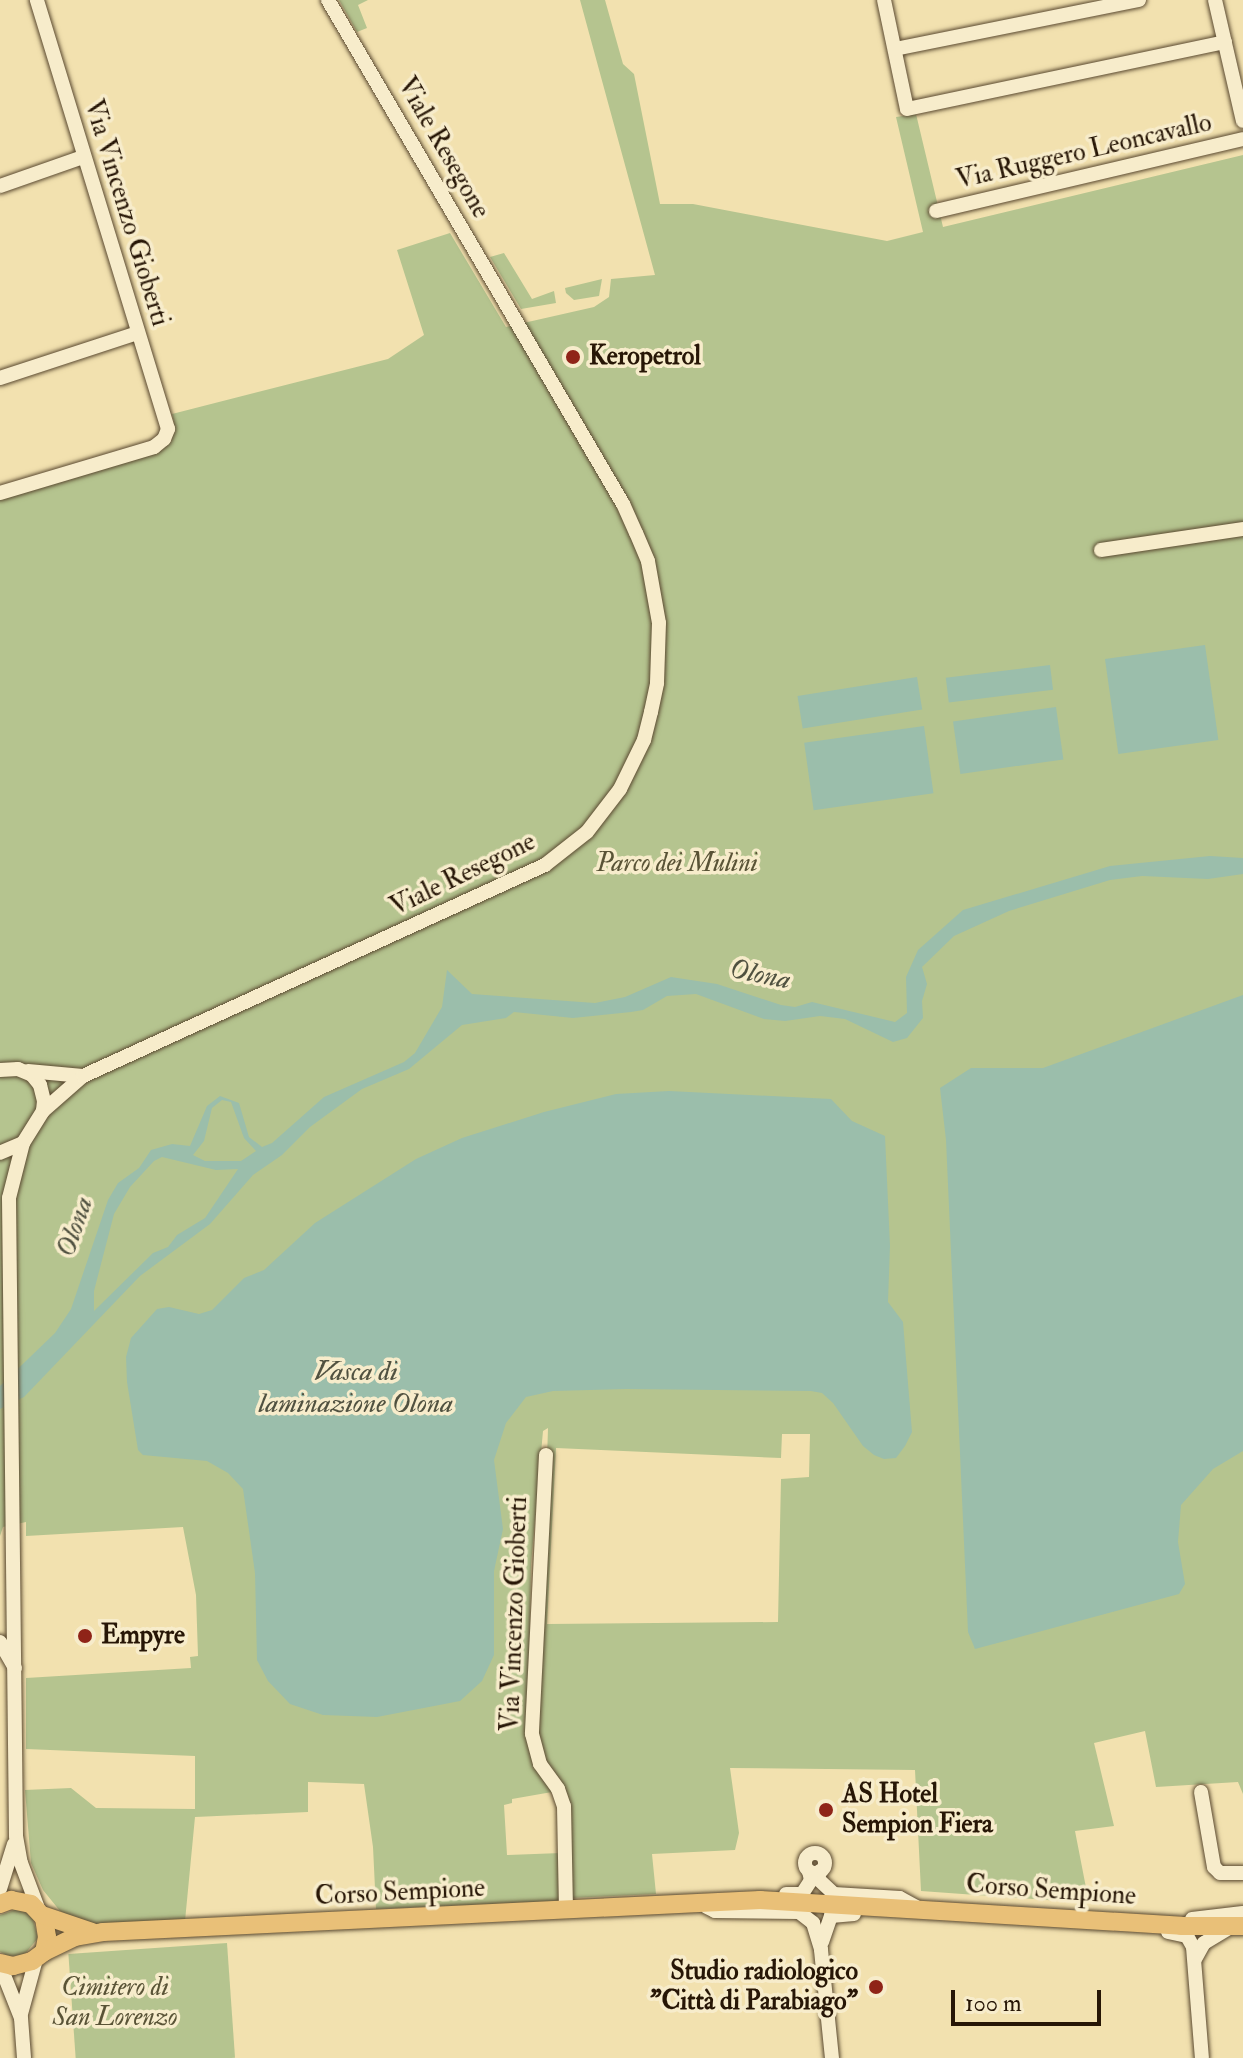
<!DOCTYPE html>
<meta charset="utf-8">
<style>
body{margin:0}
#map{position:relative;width:1243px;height:2058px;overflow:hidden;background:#f2e1af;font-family:"IM FELL Double Pica",serif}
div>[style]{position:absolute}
.green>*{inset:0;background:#b5c48f;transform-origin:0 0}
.water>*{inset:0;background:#9bbeab;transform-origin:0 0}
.roads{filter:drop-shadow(0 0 2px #5a4930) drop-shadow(0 0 2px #5a4930)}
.minor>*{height:14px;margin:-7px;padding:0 7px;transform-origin:7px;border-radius:7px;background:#f7eccb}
.minor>.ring{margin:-7px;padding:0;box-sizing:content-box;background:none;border:14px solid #f7eccb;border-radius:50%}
.major>*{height:18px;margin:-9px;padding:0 9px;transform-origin:9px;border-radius:9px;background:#e9c078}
.dots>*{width:22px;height:22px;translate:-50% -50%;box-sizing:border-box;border:4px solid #f7eccb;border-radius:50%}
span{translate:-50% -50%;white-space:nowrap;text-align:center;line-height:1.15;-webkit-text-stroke:7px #f7eccb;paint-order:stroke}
.street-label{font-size:26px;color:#271606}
.poi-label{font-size:26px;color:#271606;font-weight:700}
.left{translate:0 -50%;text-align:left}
.right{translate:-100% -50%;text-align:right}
.park-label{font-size:26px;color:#595336;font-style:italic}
.water-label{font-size:28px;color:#505140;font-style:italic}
.scale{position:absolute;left:951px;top:1990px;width:150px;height:36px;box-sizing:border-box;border:4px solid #271606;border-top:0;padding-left:10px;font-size:24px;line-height:28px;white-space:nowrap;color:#271606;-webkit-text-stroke:6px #f7eccb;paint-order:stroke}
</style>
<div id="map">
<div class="green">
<div style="clip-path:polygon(339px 0,368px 0,358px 5px,367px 28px,357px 32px)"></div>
<div style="clip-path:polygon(evenodd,580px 0,605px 0,623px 64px,634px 74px,660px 204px,693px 204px,887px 241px,923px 232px,896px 117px,916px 114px,943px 227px,1243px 155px,1243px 1794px,1238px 1782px,1156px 1787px,1145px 1731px,1094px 1743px,1114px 1826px,1075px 1831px,1089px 1903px,921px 1891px,915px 1770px,730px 1768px,739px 1833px,735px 1850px,652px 1854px,656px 1894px,570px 1898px,568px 1795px,538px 1751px,548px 1428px,543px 1431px,531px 1564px,528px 1738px,533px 1761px,552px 1792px,512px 1799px,512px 1803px,504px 1805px,507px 1855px,561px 1853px,560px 1901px,376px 1909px,373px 1847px,364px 1784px,308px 1782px,308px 1812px,195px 1817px,185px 1921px,88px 1924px,60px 1911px,43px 1890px,31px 1863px,25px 1790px,71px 1788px,96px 1808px,195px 1809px,195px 1756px,26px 1749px,26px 1678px,191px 1668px,190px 1657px,198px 1656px,196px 1595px,183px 1527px,26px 1536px,26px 1522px,3px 1527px,0 1536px,0 496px,156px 453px,171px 442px,175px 428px,172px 414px,388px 359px,424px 335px,397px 250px,450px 233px,506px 327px,594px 307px,609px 297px,611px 279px,655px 275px,580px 0,782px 1434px,810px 1434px,809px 1477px,781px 1479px,778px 1622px,547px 1624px,556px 1448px,781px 1458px,782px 1434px)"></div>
<div style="clip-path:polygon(504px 253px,532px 299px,554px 291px,556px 303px,521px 309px,490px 257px)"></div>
<div style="clip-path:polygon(602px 279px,599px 296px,574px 300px,566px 293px,565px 288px)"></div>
<div style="clip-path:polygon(18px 1909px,32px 1916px,38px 1938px,24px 1955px,9px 1956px,0 1952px,0 1915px)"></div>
<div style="left:227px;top:1943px;width:115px;height:159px;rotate:86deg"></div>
</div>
<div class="water">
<div style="left:1205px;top:645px;width:96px;height:101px;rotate:82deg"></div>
<div style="left:1050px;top:665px;width:25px;height:105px;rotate:83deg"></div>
<div style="left:917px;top:677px;width:33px;height:121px;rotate:81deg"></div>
<div style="left:1056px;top:707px;width:53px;height:104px;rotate:82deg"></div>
<div style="left:924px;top:726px;width:68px;height:121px;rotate:82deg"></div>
<div style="clip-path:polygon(evenodd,1210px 856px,1243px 858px,1243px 874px,1208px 879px,1142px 876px,1110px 880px,1009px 911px,954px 936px,922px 967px,927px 984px,922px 1001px,923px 1018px,907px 1038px,893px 1042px,845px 1019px,820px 1016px,785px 1021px,764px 1019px,696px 994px,667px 996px,643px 1010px,631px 1012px,573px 1018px,514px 1012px,506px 1018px,462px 1025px,409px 1069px,362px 1089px,310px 1127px,282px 1155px,253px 1175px,210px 1224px,140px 1276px,24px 1397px,0 1409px,0 1386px,55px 1333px,71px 1309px,108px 1200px,118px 1183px,139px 1168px,151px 1150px,172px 1144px,190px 1146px,207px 1106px,220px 1096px,239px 1103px,249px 1137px,262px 1147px,272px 1143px,324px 1097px,404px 1062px,415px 1053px,442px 1007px,447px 970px,472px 994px,595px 1003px,625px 997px,671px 977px,717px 984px,781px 1005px,795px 1007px,812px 1002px,895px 1022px,907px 1013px,906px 977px,918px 950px,963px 910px,1110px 866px,1210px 856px,222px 1100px,231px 1102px,244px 1138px,256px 1151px,241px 1161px,205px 1161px,193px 1155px,204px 1141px,212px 1108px,222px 1100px,1210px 856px,162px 1157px,216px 1170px,238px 1169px,205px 1218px,177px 1235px,168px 1247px,153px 1253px,94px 1311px,94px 1291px,114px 1214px,130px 1187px,154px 1161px,162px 1157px)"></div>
<div style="clip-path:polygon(1243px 995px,1243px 1451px,1213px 1469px,1181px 1505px,1178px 1542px,1185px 1584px,1179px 1594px,975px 1649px,968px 1632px,946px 1140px,940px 1088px,971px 1068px,1043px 1068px)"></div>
<div style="clip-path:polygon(669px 1091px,831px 1099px,852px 1121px,885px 1136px,890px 1246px,888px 1302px,903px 1322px,912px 1432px,905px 1446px,896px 1458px,884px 1459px,874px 1455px,863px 1446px,833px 1403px,822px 1393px,811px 1391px,626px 1389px,553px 1391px,526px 1397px,506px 1423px,494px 1460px,503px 1529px,494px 1571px,494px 1655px,482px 1681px,460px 1701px,377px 1717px,323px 1715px,290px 1704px,268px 1681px,257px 1660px,255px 1573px,243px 1489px,228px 1473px,207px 1461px,143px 1455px,138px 1450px,127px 1382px,126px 1357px,131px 1338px,157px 1309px,169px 1307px,199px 1314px,212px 1310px,244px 1278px,264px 1270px,315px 1223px,416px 1159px,462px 1138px,544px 1112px,616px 1094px)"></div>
</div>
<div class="roads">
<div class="minor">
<div style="left:884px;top:0;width:111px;rotate:78.1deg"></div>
<div style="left:907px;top:109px;width:325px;rotate:-11.9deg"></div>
<div style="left:1215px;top:0;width:124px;rotate:77deg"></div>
<div style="left:895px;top:49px;width:249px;rotate:-11.4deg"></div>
<div style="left:0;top:186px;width:88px;rotate:-19.3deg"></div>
<div style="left:936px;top:211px;width:315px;rotate:-13.2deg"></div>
<div style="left:0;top:378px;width:145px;rotate:-18.1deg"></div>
<div style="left:0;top:493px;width:161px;rotate:-16.6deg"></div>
<div style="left:154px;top:447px;width:13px;rotate:-39deg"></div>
<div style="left:164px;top:439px;width:11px;rotate:-68deg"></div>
<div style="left:168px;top:429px;width:449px;rotate:-107deg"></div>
<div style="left:1101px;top:550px;width:144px;rotate:-8.4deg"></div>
<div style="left:0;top:1070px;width:18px;rotate:-3deg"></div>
<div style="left:18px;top:1069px;width:15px;rotate:23deg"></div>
<div style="left:32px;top:1075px;width:13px;rotate:51deg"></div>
<div style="left:40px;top:1085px;width:16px;rotate:76deg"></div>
<div style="left:44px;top:1101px;width:10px;rotate:96deg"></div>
<div style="left:43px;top:1111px;width:38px;rotate:122deg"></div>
<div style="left:23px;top:1143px;width:25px;rotate:157deg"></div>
<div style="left:28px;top:1071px;width:55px;rotate:5.2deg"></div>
<div style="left:43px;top:1111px;width:53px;rotate:-41.2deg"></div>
<div style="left:83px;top:1076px;width:508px;rotate:-24.55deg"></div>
<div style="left:545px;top:865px;width:53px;rotate:-38.2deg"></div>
<div style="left:587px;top:832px;width:54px;rotate:-52.5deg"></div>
<div style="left:620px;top:789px;width:55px;rotate:-63.9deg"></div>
<div style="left:644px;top:740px;width:29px;rotate:-76deg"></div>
<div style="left:651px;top:712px;width:30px;rotate:-78deg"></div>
<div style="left:657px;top:683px;width:60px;rotate:-88.1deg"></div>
<div style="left:659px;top:623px;width:63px;rotate:-100.1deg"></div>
<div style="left:648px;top:561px;width:30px;rotate:-113deg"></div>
<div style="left:636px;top:533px;width:32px;rotate:-114deg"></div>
<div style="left:623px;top:504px;width:584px;rotate:-120.34deg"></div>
<div style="left:23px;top:1143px;width:57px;rotate:104.3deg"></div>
<div style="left:9px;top:1198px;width:638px;rotate:89.37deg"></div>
<div style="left:16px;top:1836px;width:27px;rotate:80deg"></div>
<div style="left:21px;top:1863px;width:51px;rotate:69.4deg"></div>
<div style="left:546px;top:1455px;width:279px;rotate:92.9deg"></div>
<div style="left:532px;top:1734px;width:31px;rotate:75deg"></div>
<div style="left:540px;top:1764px;width:31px;rotate:54deg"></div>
<div style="left:558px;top:1789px;width:18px;rotate:71deg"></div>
<div style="left:564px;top:1806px;width:105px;rotate:88.9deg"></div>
<div style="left:0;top:1642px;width:30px;rotate:60deg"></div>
<div style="left:1201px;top:1792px;width:76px;rotate:80.2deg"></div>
<div style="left:1214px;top:1867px;width:8px;rotate:45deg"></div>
<div style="left:1220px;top:1873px;width:23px"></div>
<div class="ring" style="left:805px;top:1853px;width:6px;height:6px"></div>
<div style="left:820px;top:1871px;width:8px;rotate:104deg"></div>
<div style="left:818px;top:1879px;width:22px;rotate:43deg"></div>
<div style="left:834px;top:1894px;width:66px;rotate:3.5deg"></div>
<div style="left:900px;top:1898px;width:21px;rotate:29deg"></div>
<div style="left:0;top:1889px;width:47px;rotate:-72.7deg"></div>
<div style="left:786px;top:1894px;width:16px"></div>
<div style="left:802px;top:1894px;width:17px;rotate:-57deg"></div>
<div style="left:811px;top:1880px;width:9px;rotate:-103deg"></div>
<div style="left:707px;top:1907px;width:9px;rotate:27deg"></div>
<div style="left:715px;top:1911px;width:84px;rotate:0.7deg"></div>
<div style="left:799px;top:1912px;width:18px;rotate:38deg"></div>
<div style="left:813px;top:1923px;width:28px;rotate:73deg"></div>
<div style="left:821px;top:1950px;width:109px;rotate:84.2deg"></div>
<div style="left:1192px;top:1919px;width:51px;rotate:-6.7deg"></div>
<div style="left:1168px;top:1932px;width:19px;rotate:12deg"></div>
<div style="left:1187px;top:1936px;width:13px;rotate:61deg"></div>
<div style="left:1193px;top:1947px;width:111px;rotate:85.4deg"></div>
<div style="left:822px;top:1942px;width:28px;rotate:-71deg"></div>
<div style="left:831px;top:1916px;width:23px;rotate:-5deg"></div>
<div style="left:1195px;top:1959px;width:18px;rotate:-61deg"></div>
<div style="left:1204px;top:1943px;width:31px;rotate:-31deg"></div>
<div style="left:0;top:1965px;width:57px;rotate:68.4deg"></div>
<div style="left:21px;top:2018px;width:40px;rotate:85.7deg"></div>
<div style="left:21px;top:2014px;width:57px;rotate:-74.7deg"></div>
</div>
<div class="major">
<div style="left:0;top:1904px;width:12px;rotate:-20deg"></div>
<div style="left:11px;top:1900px;width:20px;rotate:11deg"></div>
<div style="left:31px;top:1904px;width:19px;rotate:47deg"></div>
<div style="left:44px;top:1918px;width:19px;rotate:81deg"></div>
<div style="left:47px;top:1937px;width:15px;rotate:101deg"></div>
<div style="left:44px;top:1952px;width:15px;rotate:143deg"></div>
<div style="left:32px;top:1961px;width:20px;rotate:165deg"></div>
<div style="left:13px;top:1966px;width:13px;rotate:-167deg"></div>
<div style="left:42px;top:1915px;width:53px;rotate:18.8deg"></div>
<div style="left:44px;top:1952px;width:34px;rotate:-26deg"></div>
<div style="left:75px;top:1937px;width:28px;rotate:-10deg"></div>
<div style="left:103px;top:1932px;width:658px;rotate:-2.79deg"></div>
<div style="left:760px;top:1900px;width:422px;rotate:3.5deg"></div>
<div style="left:1181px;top:1926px;width:62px"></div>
</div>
</div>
<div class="dots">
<div style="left:573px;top:357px;background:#8f2418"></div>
<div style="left:85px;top:1636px;background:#8f2418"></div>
<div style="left:826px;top:1810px;background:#8f2418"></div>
<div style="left:876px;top:1987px;background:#8f2418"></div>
</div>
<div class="street-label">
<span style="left:443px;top:148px;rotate:60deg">Viale Resegone</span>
<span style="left:1084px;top:152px;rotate:-13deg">Via Ruggero Leoncavallo</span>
<span style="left:126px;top:213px;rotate:73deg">Via Vincenzo Gioberti</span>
<span style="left:463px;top:875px;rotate:-26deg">Viale Resegone</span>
<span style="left:515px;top:1614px;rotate:-88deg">Via Vincenzo Gioberti</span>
<span style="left:1051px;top:1891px;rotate:4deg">Corso Sempione</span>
<span style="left:400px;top:1893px;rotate:-3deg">Corso Sempione</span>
</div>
<div class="poi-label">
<span class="left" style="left:589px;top:357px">Keropetrol</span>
<span class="left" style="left:101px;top:1636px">Empyre</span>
<span class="left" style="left:842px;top:1810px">AS Hotel<br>Sempion Fiera</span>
<span class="right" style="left:858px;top:1987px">Studio radiologico<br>"Città di Parabiago"</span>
</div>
<div class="park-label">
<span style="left:677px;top:864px">Parco dei Mulini</span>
<span style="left:115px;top:2003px">Cimitero di<br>San Lorenzo</span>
</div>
<div class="water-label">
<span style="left:760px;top:975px;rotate:11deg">Olona</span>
<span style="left:75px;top:1227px;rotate:-71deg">Olona</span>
<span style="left:356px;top:1388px">Vasca di<br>laminazione Olona</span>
</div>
<div class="scale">100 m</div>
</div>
